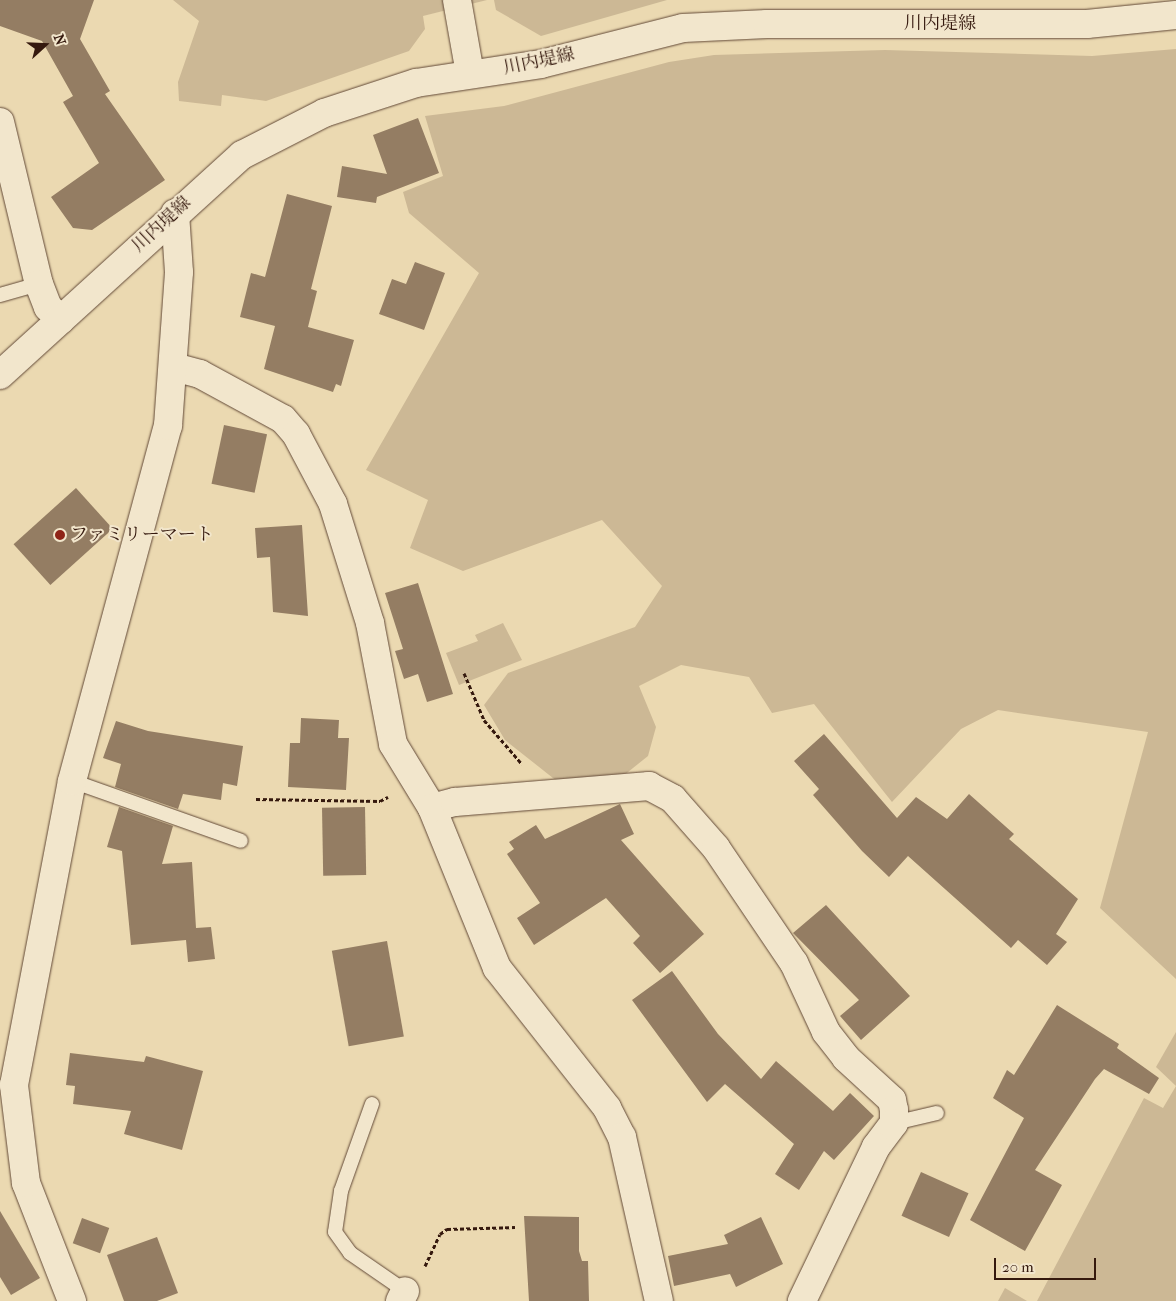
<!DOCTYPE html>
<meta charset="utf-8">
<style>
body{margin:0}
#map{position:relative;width:1176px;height:1301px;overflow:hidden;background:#ebd9b1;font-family:"IM FELL French Canon","Noto Serif JP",serif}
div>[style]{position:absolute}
.green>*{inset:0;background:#ccb895}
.building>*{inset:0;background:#947d63;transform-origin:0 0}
.path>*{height:3px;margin-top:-1.5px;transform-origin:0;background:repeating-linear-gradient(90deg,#35190e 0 4px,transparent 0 6.5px)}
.roads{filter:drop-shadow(0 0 1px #624937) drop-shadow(0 0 1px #624937)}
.lane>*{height:14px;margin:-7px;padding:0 7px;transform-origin:7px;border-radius:7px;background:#f2e6cc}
.street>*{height:28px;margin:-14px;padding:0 14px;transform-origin:14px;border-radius:14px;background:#f2e6cc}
.secondary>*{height:28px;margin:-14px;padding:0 14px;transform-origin:14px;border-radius:14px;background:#f2e6cc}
.dots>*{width:14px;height:14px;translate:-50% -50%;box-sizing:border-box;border:2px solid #f2e6cc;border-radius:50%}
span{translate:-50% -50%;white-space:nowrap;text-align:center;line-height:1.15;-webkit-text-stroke:4px #f2e6cc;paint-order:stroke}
.street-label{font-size:18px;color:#35190e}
.poi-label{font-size:18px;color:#35190e}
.left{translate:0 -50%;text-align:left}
.north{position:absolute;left:20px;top:20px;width:50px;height:50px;-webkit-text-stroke:4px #f2e6cc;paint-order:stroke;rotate:70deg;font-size:14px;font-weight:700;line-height:20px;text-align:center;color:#35190e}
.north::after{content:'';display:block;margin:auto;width:18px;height:22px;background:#35190e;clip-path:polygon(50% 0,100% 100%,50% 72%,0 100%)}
.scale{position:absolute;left:994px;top:1258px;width:102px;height:22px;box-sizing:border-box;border:2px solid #35190e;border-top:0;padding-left:6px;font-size:15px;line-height:18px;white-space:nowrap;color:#35190e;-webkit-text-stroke:4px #f2e6cc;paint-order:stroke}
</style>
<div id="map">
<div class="green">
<div style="clip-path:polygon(173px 0,487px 0,423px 16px,425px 29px,409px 51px,266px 101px,222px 95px,221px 106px,179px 101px,178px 82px,199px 21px)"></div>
<div style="clip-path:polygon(494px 0,667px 0,541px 36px,496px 10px)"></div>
<div style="clip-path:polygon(1176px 49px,1176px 979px,1100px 908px,1148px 732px,998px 710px,961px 729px,892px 802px,814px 704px,772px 713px,749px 677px,681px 665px,639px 686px,656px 727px,648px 756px,618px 780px,558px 782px,505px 740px,484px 705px,508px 673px,635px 627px,662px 586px,602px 520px,463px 571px,410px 548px,428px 500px,366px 470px,479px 273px,409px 213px,403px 192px,443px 176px,425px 116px,504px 106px,669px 62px,714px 55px,885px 50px,1092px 56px)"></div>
<div style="clip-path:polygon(503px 623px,522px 660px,459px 685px,446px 653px,478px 641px,475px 635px)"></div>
<div style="clip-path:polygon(1176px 1032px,1176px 1086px,1156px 1067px)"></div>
<div style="clip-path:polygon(1176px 1086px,1176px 1301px,1037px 1301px,1144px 1098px,1163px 1108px)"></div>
<div style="clip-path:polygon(1005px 1288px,1027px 1301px,998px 1301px)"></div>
</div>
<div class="building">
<div style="clip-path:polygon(0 0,94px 0,80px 39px,110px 91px,105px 94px,165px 180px,92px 230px,73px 228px,51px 197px,99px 163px,63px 102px,73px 96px,42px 41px,0 26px)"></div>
<div style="clip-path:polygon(418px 118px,439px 173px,377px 197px,376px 203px,337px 197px,342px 166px,387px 174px,373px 135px)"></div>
<div style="clip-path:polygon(287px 194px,332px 206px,311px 289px,317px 291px,308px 327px,354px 340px,341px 386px,336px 384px,333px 392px,264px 369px,275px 326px,240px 317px,251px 273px,265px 277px)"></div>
<div style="clip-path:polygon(415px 262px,445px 273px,424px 330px,379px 314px,392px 279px,406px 284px)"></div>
<div style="left:224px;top:425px;width:44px;height:60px;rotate:12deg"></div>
<div style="left:76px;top:488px;width:55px;height:84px;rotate:48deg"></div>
<div style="clip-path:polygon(302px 525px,308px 616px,273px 612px,270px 557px,257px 558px,255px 528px)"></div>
<div style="clip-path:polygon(418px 583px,453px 694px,427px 702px,418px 674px,404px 679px,395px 651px,403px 649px,385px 593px)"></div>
<div style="clip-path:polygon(301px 718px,339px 720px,338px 738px,349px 738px,346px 790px,288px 787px,290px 743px,300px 743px)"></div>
<div style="clip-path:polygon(116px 721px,148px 731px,243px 746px,237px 786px,223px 783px,221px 800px,183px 794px,178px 809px,115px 787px,121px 764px,103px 758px)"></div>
<div style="clip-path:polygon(824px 734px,897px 818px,916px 797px,947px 819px,969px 794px,1014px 834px,1009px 839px,1078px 899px,1056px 934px,1067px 942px,1047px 965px,1018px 940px,1011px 948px,908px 856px,889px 877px,862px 851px,813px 795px,819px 789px,794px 761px)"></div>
<div style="clip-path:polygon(620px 804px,634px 834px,621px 840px,704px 934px,660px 973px,633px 943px,640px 936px,606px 898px,534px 945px,517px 918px,540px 903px,507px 854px,514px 849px,509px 842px,536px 825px,545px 839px)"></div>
<div style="clip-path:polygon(119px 807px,173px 826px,162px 864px,192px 862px,196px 928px,211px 927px,215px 959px,188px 962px,186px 940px,131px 945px,122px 851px,107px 847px)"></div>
<div style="left:365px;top:807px;width:68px;height:43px;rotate:89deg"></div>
<div style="clip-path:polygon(826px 905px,910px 996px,861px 1040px,840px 1016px,859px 1000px,793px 933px)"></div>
<div style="left:387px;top:941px;width:97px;height:56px;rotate:80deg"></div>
<div style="clip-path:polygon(672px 971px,718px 1034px,761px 1079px,776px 1061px,833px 1111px,850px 1093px,874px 1116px,834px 1160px,824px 1151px,799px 1190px,775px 1174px,794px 1144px,725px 1084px,707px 1102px,632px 1000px)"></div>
<div style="clip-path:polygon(1057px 1005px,1119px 1044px,1117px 1048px,1159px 1078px,1149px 1094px,1104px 1069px,1095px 1079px,1035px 1170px,1062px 1185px,1025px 1251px,970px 1220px,1024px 1118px,993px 1098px,1007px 1070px,1014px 1075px)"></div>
<div style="clip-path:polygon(70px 1053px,144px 1062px,146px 1056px,203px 1071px,182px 1150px,124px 1134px,131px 1111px,73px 1104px,75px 1086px,66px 1085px)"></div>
<div style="left:921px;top:1172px;width:52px;height:48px;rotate:24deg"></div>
<div style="clip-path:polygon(0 1211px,40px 1278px,11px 1295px,0 1277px)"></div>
<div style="clip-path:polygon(524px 1216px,579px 1217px,579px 1251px,582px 1261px,588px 1261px,589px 1301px,529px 1301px)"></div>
<div style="clip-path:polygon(761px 1217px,783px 1264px,736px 1287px,730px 1274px,674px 1286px,668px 1256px,728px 1244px,724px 1235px)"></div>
<div style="left:82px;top:1218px;width:29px;height:27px;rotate:20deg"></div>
<div style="clip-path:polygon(157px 1237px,178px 1293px,157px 1301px,124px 1301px,107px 1255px)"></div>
</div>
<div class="path">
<div style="left:464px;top:673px;width:51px;rotate:66.9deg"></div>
<div style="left:484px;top:720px;width:58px;rotate:49.2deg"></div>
<div style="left:256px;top:799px;width:124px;rotate:0.9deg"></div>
<div style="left:380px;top:801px;width:9px;rotate:-27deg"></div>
<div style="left:425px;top:1266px;width:35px;rotate:-65deg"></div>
<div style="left:440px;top:1234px;width:9px;rotate:-36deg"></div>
<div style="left:447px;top:1229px;width:68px;rotate:-1.7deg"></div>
</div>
<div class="roads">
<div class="lane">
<div style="left:0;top:295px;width:41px;rotate:-15.8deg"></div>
<div style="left:72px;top:781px;width:179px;rotate:19.5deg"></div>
<div style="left:372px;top:1104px;width:92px;rotate:109.6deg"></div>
<div style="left:341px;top:1191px;width:41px;rotate:98.3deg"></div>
<div style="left:335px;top:1232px;width:26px;rotate:54deg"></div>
<div style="left:350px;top:1253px;width:67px;rotate:34.6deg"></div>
<div style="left:894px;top:1123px;width:44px;rotate:-13.1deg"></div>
</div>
<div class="street">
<div style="left:0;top:122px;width:167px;rotate:76.5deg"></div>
<div style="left:39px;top:284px;width:25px;rotate:69deg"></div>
<div style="left:48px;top:307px;width:18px;rotate:45deg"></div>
<div style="left:174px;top:367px;width:27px;rotate:15deg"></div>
<div style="left:200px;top:374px;width:94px;rotate:28.5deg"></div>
<div style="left:283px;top:419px;width:20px;rotate:49deg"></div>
<div style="left:296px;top:434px;width:79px;rotate:62.1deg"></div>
<div style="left:333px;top:504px;width:125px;rotate:72.7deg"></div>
<div style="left:370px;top:623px;width:123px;rotate:79.2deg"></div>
<div style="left:393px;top:744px;width:75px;rotate:58.6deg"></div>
<div style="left:432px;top:808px;width:173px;rotate:67.9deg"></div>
<div style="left:497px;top:968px;width:178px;rotate:51.8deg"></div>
<div style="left:607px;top:1108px;width:33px;rotate:63deg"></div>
<div style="left:622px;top:1137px;width:168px;rotate:77.3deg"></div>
<div style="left:432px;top:808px;width:24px;rotate:-15deg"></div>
<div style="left:455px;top:802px;width:195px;rotate:-4.7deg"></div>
<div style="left:649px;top:786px;width:27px;rotate:28deg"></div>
<div style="left:673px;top:799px;width:65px;rotate:48.7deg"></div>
<div style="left:716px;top:848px;width:139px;rotate:55.9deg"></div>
<div style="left:794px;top:963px;width:76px;rotate:65.1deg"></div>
<div style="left:826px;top:1032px;width:33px;rotate:52deg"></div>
<div style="left:846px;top:1058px;width:62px;rotate:42.4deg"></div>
<div style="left:892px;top:1100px;width:10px;rotate:79deg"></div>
<div style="left:894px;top:1110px;width:13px;rotate:90deg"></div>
<div style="left:894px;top:1123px;width:30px;rotate:127deg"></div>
<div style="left:876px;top:1147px;width:171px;rotate:115.7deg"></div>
<div style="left:400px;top:1301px;width:11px;rotate:-63deg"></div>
</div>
<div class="secondary">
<div style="left:457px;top:0;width:75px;rotate:80deg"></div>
<div style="left:0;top:375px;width:327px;rotate:-42.3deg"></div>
<div style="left:242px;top:155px;width:92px;rotate:-27.1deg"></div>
<div style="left:324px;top:113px;width:97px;rotate:-18.1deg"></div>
<div style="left:416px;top:83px;width:126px;rotate:-8.6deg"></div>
<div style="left:541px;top:64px;width:146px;rotate:-14.2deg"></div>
<div style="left:683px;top:28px;width:84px;rotate:-2.7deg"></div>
<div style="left:767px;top:24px;width:320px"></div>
<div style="left:1087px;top:24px;width:89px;rotate:-5.8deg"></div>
<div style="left:72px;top:1301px;width:127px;rotate:-111.3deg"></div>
<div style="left:26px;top:1183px;width:99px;rotate:-97deg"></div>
<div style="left:14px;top:1085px;width:309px;rotate:-79.2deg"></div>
<div style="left:72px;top:781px;width:368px;rotate:-74.9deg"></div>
<div style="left:168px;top:426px;width:154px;rotate:-85.9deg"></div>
<div style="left:179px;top:272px;width:59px;rotate:-93.9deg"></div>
</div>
</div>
<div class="dots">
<div style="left:60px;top:535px;background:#8f2418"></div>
</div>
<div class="street-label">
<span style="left:940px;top:24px">川内堤線</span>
<span style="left:539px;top:62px;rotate:-12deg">川内堤線</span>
<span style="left:162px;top:225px;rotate:-43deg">川内堤線</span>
</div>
<div class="poi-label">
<span class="left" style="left:70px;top:535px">ファミリーマート</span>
</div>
<div class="north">N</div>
<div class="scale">20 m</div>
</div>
